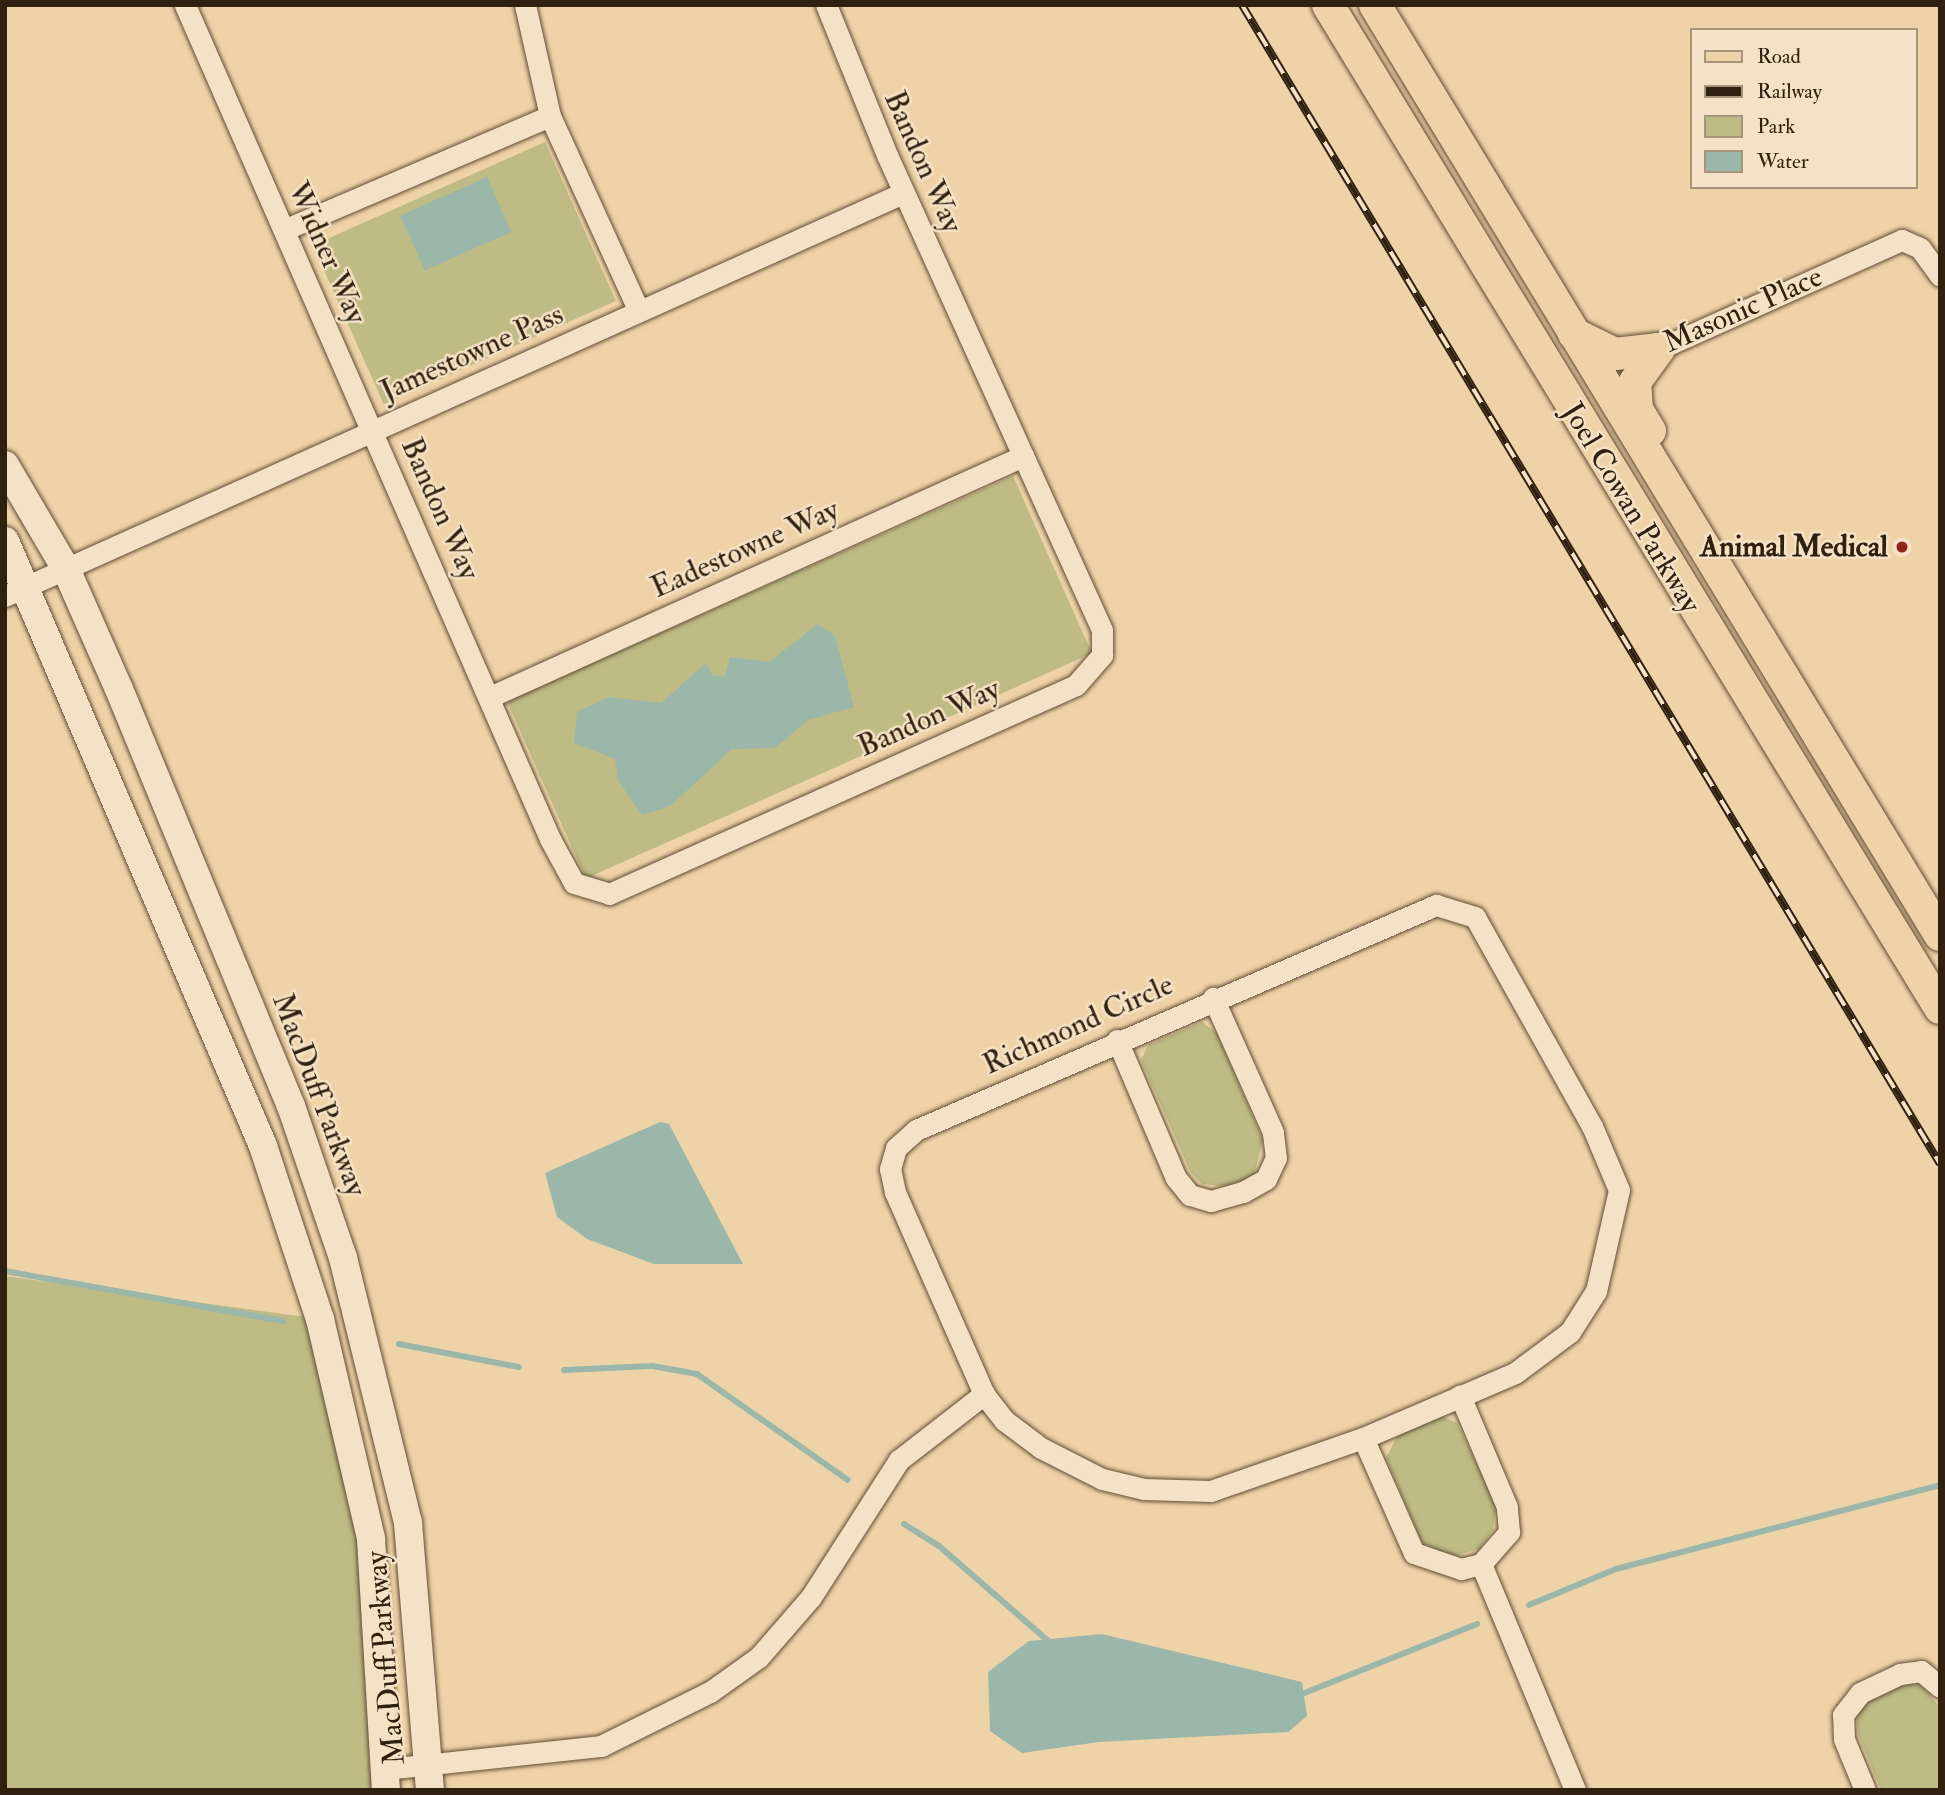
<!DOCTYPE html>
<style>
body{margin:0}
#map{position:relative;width:1945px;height:1795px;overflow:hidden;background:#efd3a8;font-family:"IM FELL Double Pica",serif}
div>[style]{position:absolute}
.green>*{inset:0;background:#bebb85;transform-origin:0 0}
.water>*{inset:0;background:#9ab7aa;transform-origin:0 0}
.stream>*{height:6px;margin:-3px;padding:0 3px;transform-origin:3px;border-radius:3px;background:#9ab7aa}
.roads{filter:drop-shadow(0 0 2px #604d35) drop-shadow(0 0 2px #604d35)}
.street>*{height:21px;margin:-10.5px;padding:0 10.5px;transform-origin:10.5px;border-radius:10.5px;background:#f5e2c6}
.secondary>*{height:28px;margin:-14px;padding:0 14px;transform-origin:14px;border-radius:14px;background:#f5e2c6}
.primary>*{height:32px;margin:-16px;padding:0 16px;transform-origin:16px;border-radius:16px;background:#efd3a8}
.rail>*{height:8px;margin-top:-4px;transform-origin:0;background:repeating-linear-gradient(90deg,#f5e2c6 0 16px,#30200f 0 32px);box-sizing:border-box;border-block:2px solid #30200f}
.dots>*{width:19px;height:19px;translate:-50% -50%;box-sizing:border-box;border:4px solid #f5e2c6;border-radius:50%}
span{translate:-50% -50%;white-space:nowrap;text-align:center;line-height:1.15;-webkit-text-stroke:5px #f5e2c6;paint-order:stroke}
.street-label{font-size:30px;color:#30200f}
.poi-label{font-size:30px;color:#30200f;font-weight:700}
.right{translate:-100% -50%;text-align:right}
.frame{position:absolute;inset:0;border:7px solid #30200f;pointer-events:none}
.legend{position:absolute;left:1690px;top:28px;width:228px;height:161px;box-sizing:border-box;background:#f5e2c6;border:2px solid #a6947d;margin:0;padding:9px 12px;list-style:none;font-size:21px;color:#30200f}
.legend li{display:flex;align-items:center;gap:14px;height:35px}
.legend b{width:35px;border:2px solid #a6947d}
</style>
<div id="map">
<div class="green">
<div style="left:545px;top:142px;width:174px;height:254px;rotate:66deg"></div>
<div style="left:1013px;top:476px;width:194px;height:554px;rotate:66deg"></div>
<div style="clip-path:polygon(1202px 1022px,1217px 1033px,1263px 1140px,1254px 1175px,1230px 1187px,1202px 1184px,1191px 1173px,1141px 1060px,1148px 1045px)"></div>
<div style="clip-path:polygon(5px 1276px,320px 1319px,371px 1539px,385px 1790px,5px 1790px)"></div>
<div style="clip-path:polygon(1441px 1416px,1457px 1423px,1496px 1505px,1493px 1530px,1479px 1549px,1451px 1557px,1422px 1543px,1386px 1458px,1399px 1433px)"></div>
<div style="clip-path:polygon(1903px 1684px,1921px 1685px,1940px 1707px,1940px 1790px,1881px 1790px,1858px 1734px,1857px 1716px,1866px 1699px)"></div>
</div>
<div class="water">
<div style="left:487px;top:177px;width:60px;height:95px;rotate:66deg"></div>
<div style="clip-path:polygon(818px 624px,835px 636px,854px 707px,808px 720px,775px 748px,732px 749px,670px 806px,642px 815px,618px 780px,615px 759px,574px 743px,577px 712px,609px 697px,661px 703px,706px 663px,712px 675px,725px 677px,730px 657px,769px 662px)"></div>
<div style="clip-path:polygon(660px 1122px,669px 1124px,743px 1264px,654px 1264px,587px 1239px,557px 1217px,545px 1173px)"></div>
<div style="clip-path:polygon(1102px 1634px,1302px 1682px,1307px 1716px,1288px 1732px,1099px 1742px,1022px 1753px,990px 1731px,988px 1672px,1029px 1641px)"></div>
</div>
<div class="stream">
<div style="left:5px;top:1271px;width:283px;rotate:10.2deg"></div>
<div style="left:399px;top:1344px;width:122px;rotate:10.9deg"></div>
<div style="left:564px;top:1370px;width:88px;rotate:-2.6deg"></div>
<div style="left:652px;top:1366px;width:46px;rotate:10.1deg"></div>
<div style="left:697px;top:1374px;width:184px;rotate:35.1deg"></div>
<div style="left:904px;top:1524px;width:41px;rotate:32.2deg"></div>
<div style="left:939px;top:1546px;width:151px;rotate:41deg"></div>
<div style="left:1529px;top:1605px;width:94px;rotate:-22.5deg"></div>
<div style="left:1616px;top:1569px;width:335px;rotate:-14.5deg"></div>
<div style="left:1297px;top:1696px;width:194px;rotate:-21.8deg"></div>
</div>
<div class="roads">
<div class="street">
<div style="left:185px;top:5px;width:910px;rotate:66.36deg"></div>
<div style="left:550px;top:839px;width:50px;rotate:61.4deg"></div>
<div style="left:574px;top:883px;width:37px;rotate:17deg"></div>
<div style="left:609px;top:894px;width:512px;rotate:-24.11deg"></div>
<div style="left:1076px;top:685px;width:40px;rotate:-49deg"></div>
<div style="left:1102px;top:655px;width:25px;rotate:-90deg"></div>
<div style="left:1102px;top:630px;width:521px;rotate:-114.35deg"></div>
<div style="left:887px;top:155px;width:162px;rotate:-112.1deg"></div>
<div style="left:525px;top:5px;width:114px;rotate:77.3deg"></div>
<div style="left:550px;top:116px;width:214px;rotate:65.5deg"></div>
<div style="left:286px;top:229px;width:287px;rotate:-23.2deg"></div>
<div style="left:1659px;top:349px;width:266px;rotate:-24.2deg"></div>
<div style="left:1902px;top:240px;width:20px;rotate:24deg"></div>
<div style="left:1920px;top:248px;width:34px;rotate:54deg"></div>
<div style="left:5px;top:596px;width:984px;rotate:-24.17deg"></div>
<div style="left:492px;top:696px;width:583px;rotate:-24.32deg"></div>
<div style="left:1436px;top:905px;width:41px;rotate:17.1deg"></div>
<div style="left:1475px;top:917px;width:240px;rotate:60.8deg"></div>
<div style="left:1592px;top:1126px;width:69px;rotate:67.1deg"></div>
<div style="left:1619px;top:1190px;width:104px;rotate:102.8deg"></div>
<div style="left:1596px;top:1291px;width:49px;rotate:122.4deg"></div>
<div style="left:1570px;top:1332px;width:69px;rotate:143.3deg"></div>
<div style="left:1515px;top:1373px;width:165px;rotate:156.8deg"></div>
<div style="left:1363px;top:1438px;width:161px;rotate:160.8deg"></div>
<div style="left:1211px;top:1491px;width:67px;rotate:-178.3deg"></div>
<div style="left:1144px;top:1489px;width:43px;rotate:-166.6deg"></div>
<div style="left:1102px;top:1479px;width:68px;rotate:-153.1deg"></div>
<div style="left:1041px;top:1448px;width:46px;rotate:-142.9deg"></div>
<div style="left:1004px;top:1420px;width:33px;rotate:-128deg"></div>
<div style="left:984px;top:1394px;width:221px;rotate:-113.8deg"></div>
<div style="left:895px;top:1192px;width:24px;rotate:-102deg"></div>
<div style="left:890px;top:1169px;width:22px;rotate:-74deg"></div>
<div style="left:896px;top:1148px;width:27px;rotate:-42deg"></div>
<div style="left:916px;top:1130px;width:567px;rotate:-23.4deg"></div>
<div style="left:1117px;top:1040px;width:150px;rotate:66.9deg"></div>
<div style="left:1176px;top:1178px;width:22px;rotate:51deg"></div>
<div style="left:1190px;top:1195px;width:22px;rotate:16deg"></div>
<div style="left:1211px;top:1201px;width:33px;rotate:-16deg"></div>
<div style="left:1243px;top:1192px;width:26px;rotate:-29deg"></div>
<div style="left:1266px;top:1179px;width:23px;rotate:-65deg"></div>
<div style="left:1276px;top:1158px;width:26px;rotate:-97deg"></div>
<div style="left:1273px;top:1132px;width:147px;rotate:-114.1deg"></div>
<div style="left:1363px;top:1438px;width:126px;rotate:66.1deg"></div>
<div style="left:1414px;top:1553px;width:50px;rotate:18.8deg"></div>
<div style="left:1461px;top:1569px;width:21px;rotate:-14deg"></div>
<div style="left:1481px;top:1564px;width:43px;rotate:-48.8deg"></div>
<div style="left:1509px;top:1532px;width:25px;rotate:-95deg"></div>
<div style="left:1507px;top:1507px;width:121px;rotate:-112.9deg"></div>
<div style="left:1481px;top:1564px;width:245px;rotate:67.4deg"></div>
<div style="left:386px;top:1769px;width:216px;rotate:-6.1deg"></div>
<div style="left:601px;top:1746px;width:122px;rotate:-26.4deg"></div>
<div style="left:710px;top:1692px;width:60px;rotate:-35.5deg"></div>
<div style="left:759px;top:1657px;width:79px;rotate:-49.1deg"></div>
<div style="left:811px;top:1597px;width:163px;rotate:-57.3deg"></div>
<div style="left:899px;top:1460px;width:108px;rotate:-37.8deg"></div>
<div style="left:1865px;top:1790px;width:55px;rotate:-112.4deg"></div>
<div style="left:1844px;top:1739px;width:24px;rotate:-92deg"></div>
<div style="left:1843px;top:1715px;width:28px;rotate:-52deg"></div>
<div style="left:1860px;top:1693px;width:44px;rotate:-25.4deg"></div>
<div style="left:1900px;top:1674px;width:21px;rotate:-8deg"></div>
<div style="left:1921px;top:1671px;width:25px;rotate:40deg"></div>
</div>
<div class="secondary">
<div style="left:5px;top:465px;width:121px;rotate:59.6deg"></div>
<div style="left:66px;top:569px;width:131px;rotate:66.2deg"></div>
<div style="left:119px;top:689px;width:451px;rotate:67.6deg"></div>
<div style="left:291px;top:1106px;width:161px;rotate:71.1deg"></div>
<div style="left:343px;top:1258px;width:273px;rotate:76.2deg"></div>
<div style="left:408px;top:1523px;width:268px;rotate:85.3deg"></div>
<div style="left:5px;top:541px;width:658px;rotate:66.9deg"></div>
<div style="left:263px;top:1146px;width:182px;rotate:71.8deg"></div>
<div style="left:320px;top:1319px;width:226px;rotate:76.9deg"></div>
<div style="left:371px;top:1539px;width:251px;rotate:86.6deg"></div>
</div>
<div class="primary">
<div style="left:1328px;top:5px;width:1175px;rotate:58.61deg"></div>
<div style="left:1375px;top:5px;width:1088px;rotate:58.72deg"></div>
<div style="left:1574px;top:334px;width:46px;rotate:26deg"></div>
<div style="left:1615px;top:354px;width:44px;rotate:-6.5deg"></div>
<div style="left:1650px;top:431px;width:26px;rotate:-121deg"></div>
<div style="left:1637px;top:409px;width:27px;rotate:-94deg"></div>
<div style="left:1635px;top:382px;width:41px;rotate:-54deg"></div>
</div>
</div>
<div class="rail">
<div style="left:1242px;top:5px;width:1353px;rotate:58.94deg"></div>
</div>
<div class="dots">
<div style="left:1902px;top:547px;background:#8f2418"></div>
</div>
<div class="street-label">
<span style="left:923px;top:162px;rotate:66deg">Bandon Way</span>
<span style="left:327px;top:253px;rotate:66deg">Widner Way</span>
<span style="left:1743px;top:310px;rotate:-24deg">Masonic Place</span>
<span style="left:472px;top:353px;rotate:-24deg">Jamestowne Pass</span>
<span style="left:1631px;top:508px;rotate:59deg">Joel Cowan Parkway</span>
<span style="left:440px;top:509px;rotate:66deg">Bandon Way</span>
<span style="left:745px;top:549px;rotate:-24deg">Eadestowne Way</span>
<span style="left:929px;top:718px;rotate:-24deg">Bandon Way</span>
<span style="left:1078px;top:1025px;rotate:-24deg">Richmond Circle</span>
<span style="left:319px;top:1095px;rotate:69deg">MacDuff Parkway</span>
<span style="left:386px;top:1658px;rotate:-95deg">MacDuff Parkway</span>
</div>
<div class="poi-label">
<span class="right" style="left:1888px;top:547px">Animal Medical</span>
</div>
<div class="frame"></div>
<ul class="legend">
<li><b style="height:9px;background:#efd3a8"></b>Road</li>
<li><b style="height:9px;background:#30200f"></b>Railway</li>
<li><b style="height:19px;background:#bebb85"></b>Park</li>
<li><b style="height:19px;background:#9ab7aa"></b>Water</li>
</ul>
</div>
